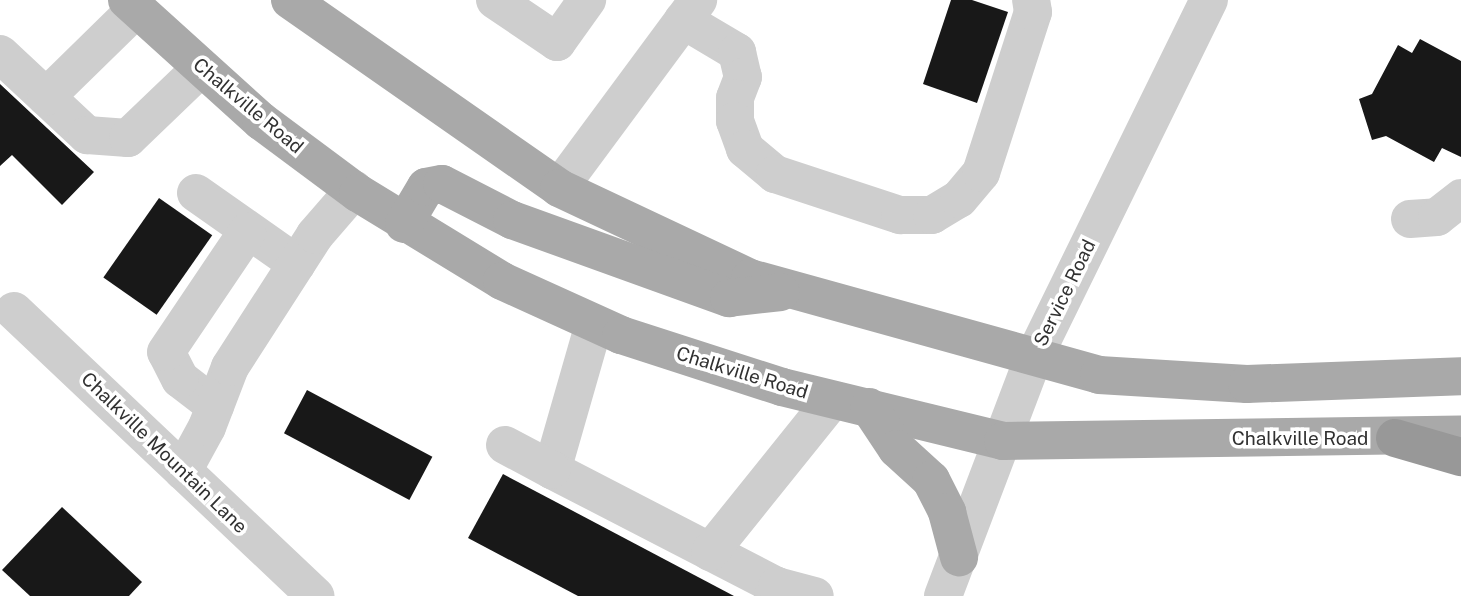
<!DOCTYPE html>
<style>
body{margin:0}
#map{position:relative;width:1461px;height:596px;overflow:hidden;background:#fff;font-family:"Public Sans",sans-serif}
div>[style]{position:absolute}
.building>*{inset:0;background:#181818;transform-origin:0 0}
.minor>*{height:38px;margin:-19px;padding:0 19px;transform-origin:19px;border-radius:19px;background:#cecece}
.major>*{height:38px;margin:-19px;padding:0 19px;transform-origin:19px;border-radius:19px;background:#a9a9a9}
.highway>*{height:38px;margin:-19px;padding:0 19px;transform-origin:19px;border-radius:19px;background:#989898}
span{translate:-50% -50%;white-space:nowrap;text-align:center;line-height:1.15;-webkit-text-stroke:7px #fff;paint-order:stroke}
.street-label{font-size:19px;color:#313131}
</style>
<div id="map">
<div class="building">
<div style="clip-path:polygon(951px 0,972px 0,1008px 12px,977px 103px,923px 84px)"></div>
<div style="clip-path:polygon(1420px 39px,1461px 61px,1461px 157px,1442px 148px,1434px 162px,1386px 136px,1372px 140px,1359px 99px,1372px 94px,1398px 45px,1412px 53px)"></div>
<div style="clip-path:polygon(0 84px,94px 172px,62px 205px,12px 155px,0 166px)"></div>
<div style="left:159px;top:198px;width:65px;height:97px;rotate:35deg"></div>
<div style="left:307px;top:390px;width:142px;height:49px;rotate:28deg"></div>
<div style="clip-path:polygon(503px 474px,734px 596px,578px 596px,468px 538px)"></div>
<div style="clip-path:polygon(62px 507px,142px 582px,129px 596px,30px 596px,2px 570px)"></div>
</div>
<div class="minor">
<div style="left:495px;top:0;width:75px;rotate:34.1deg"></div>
<div style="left:557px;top:42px;width:52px;rotate:-54.5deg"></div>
<div style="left:683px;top:20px;width:63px;rotate:30.7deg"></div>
<div style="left:737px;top:52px;width:26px;rotate:77deg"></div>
<div style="left:743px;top:77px;width:22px;rotate:111deg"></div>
<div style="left:735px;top:98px;width:23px;rotate:90deg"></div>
<div style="left:735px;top:121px;width:30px;rotate:70deg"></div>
<div style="left:745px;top:149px;width:39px;rotate:40deg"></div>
<div style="left:775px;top:174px;width:132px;rotate:18.2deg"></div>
<div style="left:900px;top:215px;width:32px"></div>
<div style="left:932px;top:215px;width:31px;rotate:-31deg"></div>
<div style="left:959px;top:199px;width:34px;rotate:-50deg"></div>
<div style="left:981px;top:173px;width:169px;rotate:-72.1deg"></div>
<div style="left:1033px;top:12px;width:12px;rotate:-99deg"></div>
<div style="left:0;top:54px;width:119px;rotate:43deg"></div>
<div style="left:87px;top:135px;width:41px;rotate:4.2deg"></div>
<div style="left:128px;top:138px;width:101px;rotate:-43.8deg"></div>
<div style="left:46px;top:97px;width:126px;rotate:-44.4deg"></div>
<div style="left:559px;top:188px;width:234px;rotate:-53.5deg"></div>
<div style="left:196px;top:193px;width:123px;rotate:35.1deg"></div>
<div style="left:1410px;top:219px;width:27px;rotate:-4deg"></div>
<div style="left:1437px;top:217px;width:31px;rotate:-38deg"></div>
<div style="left:14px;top:311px;width:415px;rotate:43.4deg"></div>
<div style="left:594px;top:324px;width:152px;rotate:106deg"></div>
<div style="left:552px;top:470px;width:253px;rotate:27.3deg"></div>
<div style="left:215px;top:406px;width:44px;rotate:-142.4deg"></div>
<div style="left:180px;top:379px;width:30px;rotate:-117deg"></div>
<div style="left:166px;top:352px;width:145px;rotate:-56deg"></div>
<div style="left:505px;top:445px;width:53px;rotate:28deg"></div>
<div style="left:183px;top:471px;width:50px;rotate:-61.4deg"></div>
<div style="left:207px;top:427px;width:64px;rotate:-69deg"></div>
<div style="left:230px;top:367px;width:157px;rotate:-57.2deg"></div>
<div style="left:315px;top:235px;width:60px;rotate:-49.1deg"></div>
<div style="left:710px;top:552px;width:195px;rotate:-51.2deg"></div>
<div style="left:773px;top:596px;width:11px;rotate:-68deg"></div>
<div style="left:777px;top:586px;width:39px;rotate:15deg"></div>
<div style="left:943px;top:596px;width:254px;rotate:-69.2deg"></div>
<div style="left:1033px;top:359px;width:400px;rotate:-63.9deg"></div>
</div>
<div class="major">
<div style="left:127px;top:0;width:181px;rotate:42.1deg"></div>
<div style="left:261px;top:121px;width:121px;rotate:36.6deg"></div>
<div style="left:358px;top:193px;width:169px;rotate:31.4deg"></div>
<div style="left:502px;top:281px;width:131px;rotate:24.4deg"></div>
<div style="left:621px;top:335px;width:169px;rotate:17.9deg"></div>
<div style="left:782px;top:387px;width:228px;rotate:13.7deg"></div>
<div style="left:1003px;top:441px;width:458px;rotate:-0.8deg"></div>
<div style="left:290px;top:0;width:328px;rotate:34.9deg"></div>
<div style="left:559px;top:188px;width:211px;rotate:25.2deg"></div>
<div style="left:750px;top:278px;width:362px;rotate:15.5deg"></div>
<div style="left:1099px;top:375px;width:148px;rotate:3.5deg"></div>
<div style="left:1247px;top:384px;width:214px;rotate:-2.1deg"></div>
<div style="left:404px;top:224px;width:43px;rotate:-59.3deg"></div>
<div style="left:426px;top:187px;width:16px;rotate:-11deg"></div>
<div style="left:442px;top:184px;width:79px;rotate:27.2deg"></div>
<div style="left:512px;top:220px;width:231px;rotate:19.8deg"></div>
<div style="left:729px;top:298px;width:52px;rotate:-6.6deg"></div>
<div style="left:869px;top:407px;width:50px;rotate:56.3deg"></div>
<div style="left:897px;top:449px;width:46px;rotate:42.4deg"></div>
<div style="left:931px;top:480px;width:36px;rotate:63deg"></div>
<div style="left:947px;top:512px;width:47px;rotate:75.1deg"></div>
</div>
<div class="highway">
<div style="left:1395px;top:438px;width:69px;rotate:16.1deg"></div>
</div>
<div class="street-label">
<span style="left:248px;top:106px;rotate:40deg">Chalkville Road</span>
<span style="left:1065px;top:293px;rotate:-64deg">Service Road</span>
<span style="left:742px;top:373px;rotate:17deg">Chalkville Road</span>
<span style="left:1300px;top:439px">Chalkville Road</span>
<span style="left:164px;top:453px;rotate:44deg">Chalkville Mountain Lane</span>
</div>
</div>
